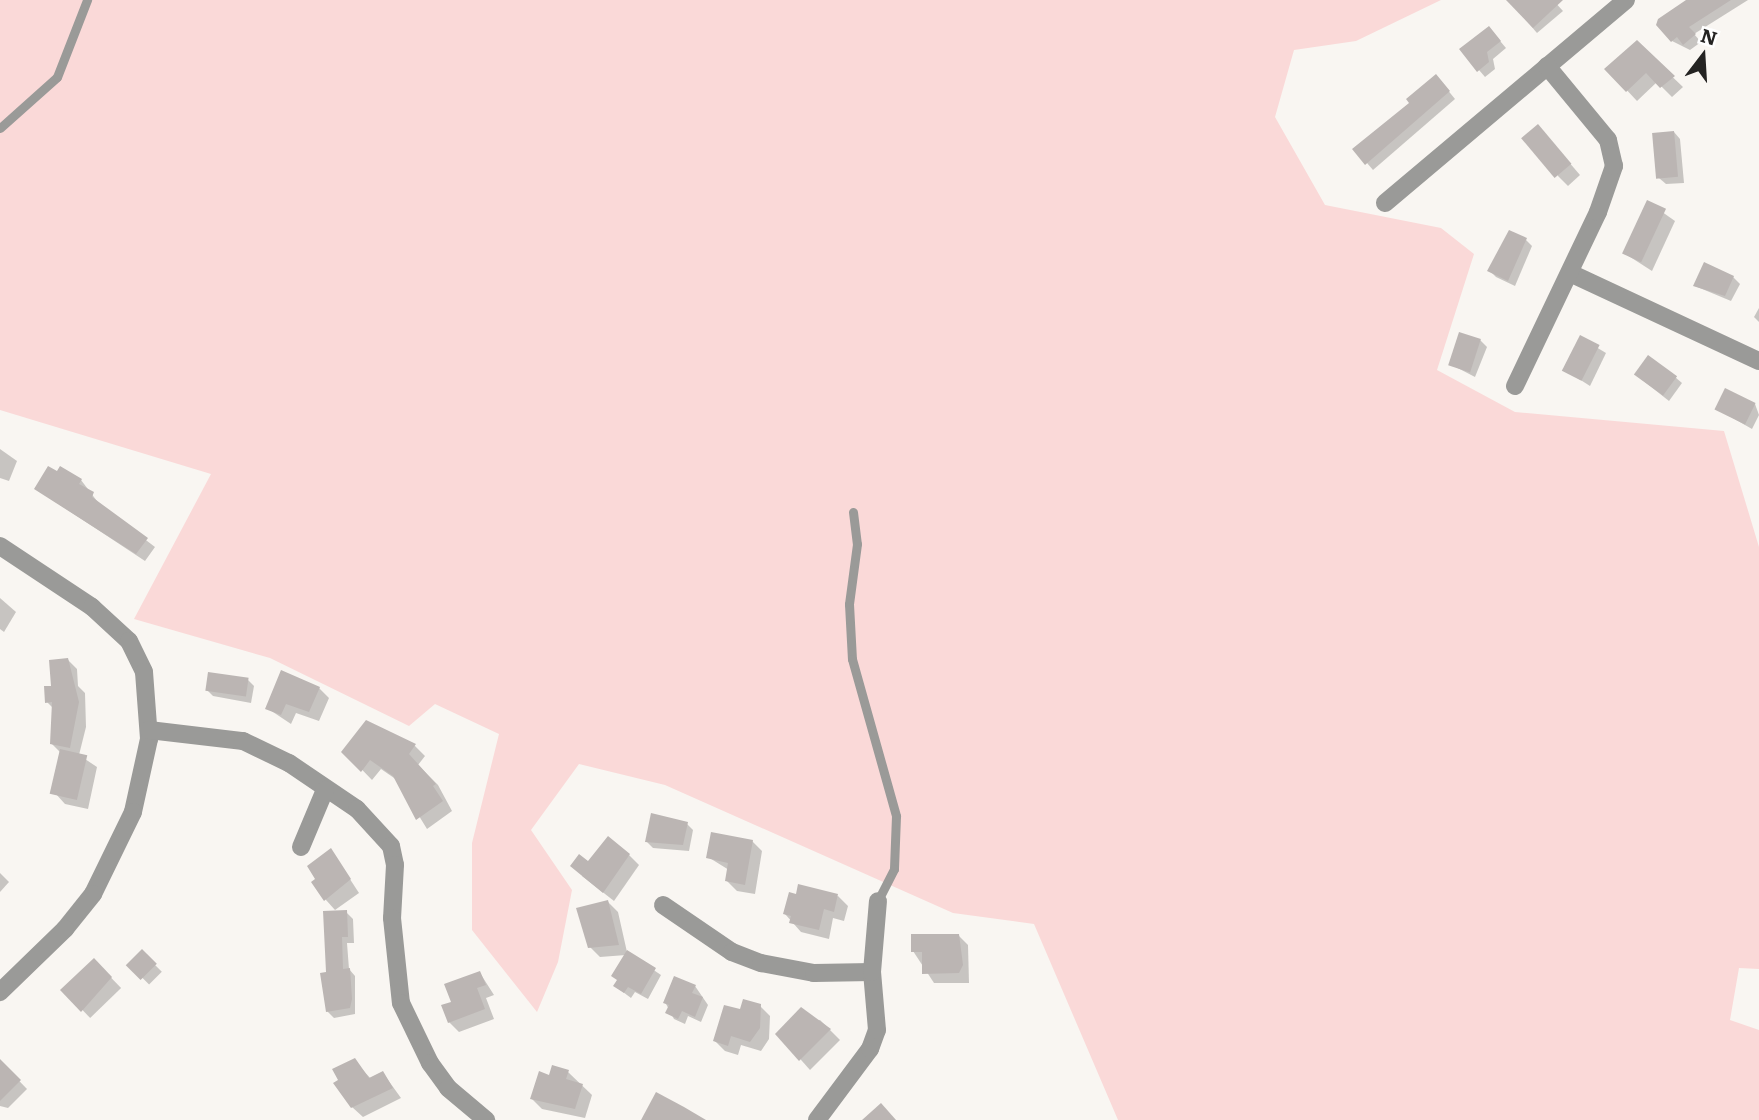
<!DOCTYPE html>
<style>
body{margin:0}
#map{position:relative;width:1759px;height:1120px;overflow:hidden;background:#f9f6f2;font-family:Literata,serif}
div>[style]{position:absolute}
.green>*{inset:0;background:#fad9d8}
.shadow>*{inset:0;background:#0003;transform-origin:0 0}
.building>*{inset:0;background:#bbb5b3;transform-origin:0 0}
.service>*{height:9px;margin:-4.5px;padding:0 4.5px;transform-origin:4.5px;border-radius:4.5px;background:#9a9a98}
.minor>*{height:18px;margin:-9px;padding:0 9px;transform-origin:9px;border-radius:9px;background:#9a9a98}
span{translate:-50% -50%;white-space:nowrap;text-align:center;line-height:1.15;-webkit-text-stroke:7px #fff;paint-order:stroke}
.north{position:absolute;left:1668px;top:21px;width:70px;height:70px;-webkit-text-stroke:5px #fff;paint-order:stroke;rotate:17deg;font-size:19px;font-weight:700;line-height:28px;text-align:center;color:#242322}
.north::after{content:'';display:block;margin:auto;width:24px;height:32px;background:#242322;clip-path:polygon(50% 0,100% 100%,50% 72%,0 100%)}
</style>
<div id="map">
<div class="green">
<div style="clip-path:polygon(0 0,1441px 0,1356px 41px,1294px 50px,1275px 117px,1325px 205px,1441px 228px,1474px 254px,1437px 370px,1515px 412px,1724px 431px,1759px 547px,1759px 969px,1739px 968px,1730px 1020px,1759px 1030px,1759px 1120px,1118px 1120px,1034px 924px,953px 913px,665px 785px,579px 764px,531px 830px,572px 890px,558px 962px,537px 1012px,472px 930px,472px 843px,499px 734px,435px 704px,409px 726px,270px 658px,134px 619px,211px 474px,0 410px)"></div>
</div>
<div class="shadow">
<div style="clip-path:polygon(1515px 0,1553px 0,1563px 11px,1537px 33px,1511px 3px)"></div>
<div style="clip-path:polygon(1688px 0,1748px 0,1694px 34px,1701px 42px,1690px 50px,1672px 41px)"></div>
<div style="clip-path:polygon(1495px 35px,1506px 48px,1493px 59px,1495px 69px,1485px 77px,1461px 49px)"></div>
<div style="clip-path:polygon(1637px 43px,1683px 87px,1672px 97px,1657px 82px,1637px 101px,1607px 69px)"></div>
<div style="clip-path:polygon(1442px 83px,1455px 99px,1373px 170px,1355px 149px)"></div>
<div style="clip-path:polygon(1538px 126px,1580px 175px,1568px 186px,1558px 176px)"></div>
<div style="clip-path:polygon(1674px 132px,1680px 139px,1684px 183px,1666px 184px,1659px 178px)"></div>
<div style="clip-path:polygon(1648px 202px,1675px 221px,1652px 271px,1624px 253px)"></div>
<div style="clip-path:polygon(1526px 240px,1532px 246px,1515px 286px,1496px 277px,1490px 271px)"></div>
<div style="clip-path:polygon(1733px 277px,1740px 284px,1731px 301px,1695px 286px)"></div>
<div style="clip-path:polygon(1759px 308px,1759px 322px,1754px 317px)"></div>
<div style="clip-path:polygon(1581px 338px,1606px 353px,1590px 386px,1565px 370px)"></div>
<div style="clip-path:polygon(1480px 340px,1487px 347px,1475px 377px,1450px 364px)"></div>
<div style="clip-path:polygon(1636px 375px,1675px 377px,1682px 383px,1669px 401px)"></div>
<div style="clip-path:polygon(1755px 404px,1759px 415px,1752px 429px,1717px 409px)"></div>
<div style="clip-path:polygon(0 449px,17px 461px,9px 481px,0 478px)"></div>
<div style="clip-path:polygon(81px 480px,100px 505px,155px 547px,145px 561px,36px 489px)"></div>
<div style="clip-path:polygon(0 598px,16px 612px,4px 632px,0 629px)"></div>
<div style="clip-path:polygon(68px 660px,77px 669px,78px 686px,85px 693px,86px 727px,79px 755px,97px 767px,88px 809px,65px 804px,55px 793px,61px 753px,52px 744px,54px 709px,47px 702px)"></div>
<div style="clip-path:polygon(248px 680px,254px 686px,251px 703px,213px 696px,207px 690px)"></div>
<div style="clip-path:polygon(319px 688px,329px 698px,319px 721px,296px 713px,291px 724px,267px 708px)"></div>
<div style="clip-path:polygon(366px 722px,415px 746px,425px 756px,418px 765px,438px 785px,452px 811px,427px 829px,397px 780px,381px 769px,372px 780px,344px 751px)"></div>
<div style="clip-path:polygon(687px 824px,693px 830px,689px 851px,653px 848px,647px 842px)"></div>
<div style="clip-path:polygon(752px 841px,762px 851px,755px 894px,737px 891px,727px 881px,729px 870px,708px 857px)"></div>
<div style="clip-path:polygon(331px 850px,359px 893px,335px 910px,326px 900px,318px 879px)"></div>
<div style="clip-path:polygon(629px 855px,639px 865px,614px 901px,582px 876px)"></div>
<div style="clip-path:polygon(0 873px,9px 882px,0 892px)"></div>
<div style="clip-path:polygon(838px 896px,848px 906px,844px 921px,833px 918px,829px 939px,801px 932px,785px 914px)"></div>
<div style="clip-path:polygon(608px 902px,618px 912px,627px 952px,661px 975px,648px 999px,635px 992px,631px 998px,615px 986px,626px 955px,600px 957px,590px 947px)"></div>
<div style="clip-path:polygon(346px 912px,353px 919px,354px 943px,347px 943px,349px 969px,355px 976px,355px 1014px,334px 1018px,327px 1011px,328px 973px)"></div>
<div style="clip-path:polygon(958px 935px,968px 945px,969px 983px,934px 983px,913px 951px)"></div>
<div style="left:142px;top:952px;width:28px;height:18px;rotate:45deg"></div>
<div style="left:94px;top:960px;width:39px;height:43px;rotate:46deg"></div>
<div style="clip-path:polygon(480px 973px,494px 995px,486px 998px,494px 1019px,459px 1032px,449px 1022px,453px 1003px)"></div>
<div style="clip-path:polygon(695px 986px,708px 1005px,701px 1022px,688px 1016px,685px 1024px,674px 1019px,665px 1002px)"></div>
<div style="clip-path:polygon(760px 1006px,770px 1016px,769px 1039px,761px 1051px,741px 1045px,738px 1055px,725px 1051px,715px 1041px,741px 1011px)"></div>
<div style="clip-path:polygon(820px 1020px,840px 1040px,810px 1070px,778px 1034px)"></div>
<div style="clip-path:polygon(354px 1060px,371px 1079px,383px 1073px,401px 1098px,363px 1117px,352px 1107px)"></div>
<div style="clip-path:polygon(0 1061px,27px 1089px,8px 1108px,0 1106px)"></div>
<div style="clip-path:polygon(568px 1072px,592px 1095px,585px 1118px,542px 1109px,532px 1099px,550px 1077px)"></div>
</div>
<div class="building">
<div style="clip-path:polygon(1506px 0,1563px 0,1533px 28px)"></div>
<div style="clip-path:polygon(1686px 0,1731px 0,1689px 27px,1696px 34px,1683px 45px,1677px 37px,1671px 42px,1656px 25px,1658px 19px)"></div>
<div style="clip-path:polygon(1489px 26px,1501px 41px,1487px 52px,1489px 62px,1477px 72px,1459px 49px)"></div>
<div style="clip-path:polygon(1637px 40px,1675px 76px,1660px 88px,1646px 73px,1626px 92px,1604px 69px)"></div>
<div style="clip-path:polygon(1436px 74px,1450px 91px,1365px 165px,1352px 149px,1409px 103px,1406px 99px)"></div>
<div style="left:1538px;top:124px;width:52px;height:22px;rotate:50deg"></div>
<div style="left:1674px;top:131px;width:46px;height:22px;rotate:85deg"></div>
<div style="left:1647px;top:200px;width:21px;height:59px;rotate:25deg"></div>
<div style="clip-path:polygon(1509px 230px,1527px 238px,1508px 281px,1487px 271px)"></div>
<div style="clip-path:polygon(1704px 262px,1734px 276px,1725px 296px,1693px 286px)"></div>
<div style="left:1459px;top:332px;width:23px;height:35px;rotate:18deg"></div>
<div style="left:1580px;top:335px;width:22px;height:40px;rotate:27deg"></div>
<div style="left:1648px;top:355px;width:36px;height:24px;rotate:36deg"></div>
<div style="left:1725px;top:388px;width:34px;height:24px;rotate:26deg"></div>
<div style="clip-path:polygon(48px 466px,57px 471px,60px 466px,82px 479px,79px 484px,94px 492px,92px 497px,148px 538px,136px 554px,34px 489px)"></div>
<div style="clip-path:polygon(68px 658px,79px 702px,70px 748px,50px 744px,52px 702px,45px 703px,44px 686px,51px 686px,49px 660px)"></div>
<div style="clip-path:polygon(281px 670px,320px 687px,309px 712px,286px 704px,281px 715px,265px 709px)"></div>
<div style="left:208px;top:672px;width:41px;height:19px;rotate:8deg"></div>
<div style="clip-path:polygon(366px 720px,416px 744px,409px 754px,436px 784px,433px 786px,443px 801px,416px 820px,393px 776px,370px 760px,361px 772px,341px 752px)"></div>
<div style="left:60px;top:749px;width:28px;height:46px;rotate:13deg"></div>
<div style="clip-path:polygon(651px 813px,688px 822px,683px 845px,645px 842px)"></div>
<div style="clip-path:polygon(711px 832px,753px 840px,745px 885px,725px 881px,728px 863px,706px 858px)"></div>
<div style="clip-path:polygon(608px 836px,630px 854px,603px 893px,570px 866px,579px 854px,588px 861px)"></div>
<div style="clip-path:polygon(331px 848px,351px 879px,324px 901px,311px 882px,315px 879px,307px 866px)"></div>
<div style="clip-path:polygon(798px 884px,838px 894px,834px 912px,824px 909px,819px 930px,789px 923px,791px 916px,783px 914px,789px 892px,796px 894px)"></div>
<div style="clip-path:polygon(608px 900px,619px 945px,588px 948px,576px 908px)"></div>
<div style="clip-path:polygon(347px 910px,348px 937px,342px 937px,343px 969px,350px 968px,352px 999px,350px 1008px,326px 1012px,320px 973px,326px 972px,323px 911px)"></div>
<div style="clip-path:polygon(911px 934px,959px 934px,963px 965px,959px 973px,922px 974px,922px 952px,911px 952px)"></div>
<div style="left:142px;top:949px;width:21px;height:23px;rotate:45deg"></div>
<div style="clip-path:polygon(627px 950px,656px 968px,641px 994px,628px 987px,624px 993px,613px 986px,617px 980px,611px 976px)"></div>
<div style="clip-path:polygon(94px 958px,112px 977px,81px 1012px,60px 990px)"></div>
<div style="clip-path:polygon(480px 971px,486px 985px,477px 988px,485px 1009px,448px 1023px,441px 1005px,451px 1002px,444px 984px)"></div>
<div style="clip-path:polygon(674px 976px,696px 985px,692px 993px,703px 997px,695px 1017px,682px 1011px,678px 1019px,665px 1013px,669px 1005px,663px 1003px)"></div>
<div style="clip-path:polygon(743px 999px,761px 1004px,760px 1028px,750px 1042px,731px 1036px,728px 1046px,713px 1041px,724px 1005px,740px 1009px)"></div>
<div style="clip-path:polygon(801px 1007px,831px 1029px,799px 1061px,775px 1034px)"></div>
<div style="clip-path:polygon(355px 1058px,369px 1078px,383px 1071px,393px 1088px,351px 1108px,333px 1083px,338px 1080px,332px 1069px)"></div>
<div style="clip-path:polygon(0 1059px,21px 1080px,0 1101px)"></div>
<div style="clip-path:polygon(552px 1065px,569px 1070px,566px 1079px,583px 1084px,575px 1109px,530px 1099px,539px 1071px,549px 1075px)"></div>
<div style="clip-path:polygon(656px 1092px,684px 1107px,706px 1120px,641px 1120px)"></div>
<div style="clip-path:polygon(881px 1103px,896px 1120px,862px 1120px)"></div>
</div>
<div class="service">
<div style="left:0;top:128px;width:76px;rotate:-41.8deg"></div>
<div style="left:57px;top:77px;width:83px;rotate:-68.7deg"></div>
<div style="left:853px;top:512px;width:32px;rotate:83deg"></div>
<div style="left:857px;top:544px;width:61px;rotate:97.6deg"></div>
<div style="left:849px;top:604px;width:55px;rotate:86.9deg"></div>
<div style="left:852px;top:659px;width:163px;rotate:74.3deg"></div>
<div style="left:896px;top:816px;width:53px;rotate:92.2deg"></div>
<div style="left:894px;top:869px;width:36px;rotate:117deg"></div>
</div>
<div class="minor">
<div style="left:1385px;top:203px;width:315px;rotate:-40.1deg"></div>
<div style="left:1570px;top:273px;width:208px;rotate:25deg"></div>
<div style="left:1515px;top:386px;width:193px;rotate:-64.5deg"></div>
<div style="left:1598px;top:212px;width:49px;rotate:-70.8deg"></div>
<div style="left:1614px;top:166px;width:27px;rotate:-103deg"></div>
<div style="left:1608px;top:140px;width:96px;rotate:-129.5deg"></div>
<div style="left:0;top:546px;width:110px;rotate:33.5deg"></div>
<div style="left:92px;top:607px;width:50px;rotate:42.6deg"></div>
<div style="left:129px;top:641px;width:34px;rotate:64deg"></div>
<div style="left:144px;top:672px;width:67px;rotate:85.7deg"></div>
<div style="left:149px;top:739px;width:75px;rotate:102.4deg"></div>
<div style="left:133px;top:812px;width:91px;rotate:116deg"></div>
<div style="left:93px;top:894px;width:45px;rotate:128.7deg"></div>
<div style="left:65px;top:929px;width:91px;rotate:135.9deg"></div>
<div style="left:149px;top:730px;width:95px;rotate:6.7deg"></div>
<div style="left:243px;top:741px;width:51px;rotate:25.6deg"></div>
<div style="left:289px;top:763px;width:82px;rotate:34.1deg"></div>
<div style="left:357px;top:809px;width:50px;rotate:47.4deg"></div>
<div style="left:391px;top:846px;width:19px;rotate:78deg"></div>
<div style="left:395px;top:865px;width:53px;rotate:93.2deg"></div>
<div style="left:392px;top:918px;width:85px;rotate:84deg"></div>
<div style="left:401px;top:1003px;width:67px;rotate:64.2deg"></div>
<div style="left:430px;top:1063px;width:31px;rotate:54deg"></div>
<div style="left:448px;top:1088px;width:50px;rotate:40.1deg"></div>
<div style="left:301px;top:847px;width:62px;rotate:-67.2deg"></div>
<div style="left:663px;top:905px;width:83px;rotate:34.3deg"></div>
<div style="left:732px;top:952px;width:31px;rotate:21deg"></div>
<div style="left:761px;top:963px;width:54px;rotate:10.7deg"></div>
<div style="left:814px;top:973px;width:58px;rotate:-1deg"></div>
<div style="left:817px;top:1120px;width:89px;rotate:-53.3deg"></div>
<div style="left:870px;top:1049px;width:20px;rotate:-70deg"></div>
<div style="left:877px;top:1030px;width:58px;rotate:-94.9deg"></div>
<div style="left:872px;top:972px;width:71px;rotate:-85.2deg"></div>
</div>
<div class="north">N</div>
</div>
